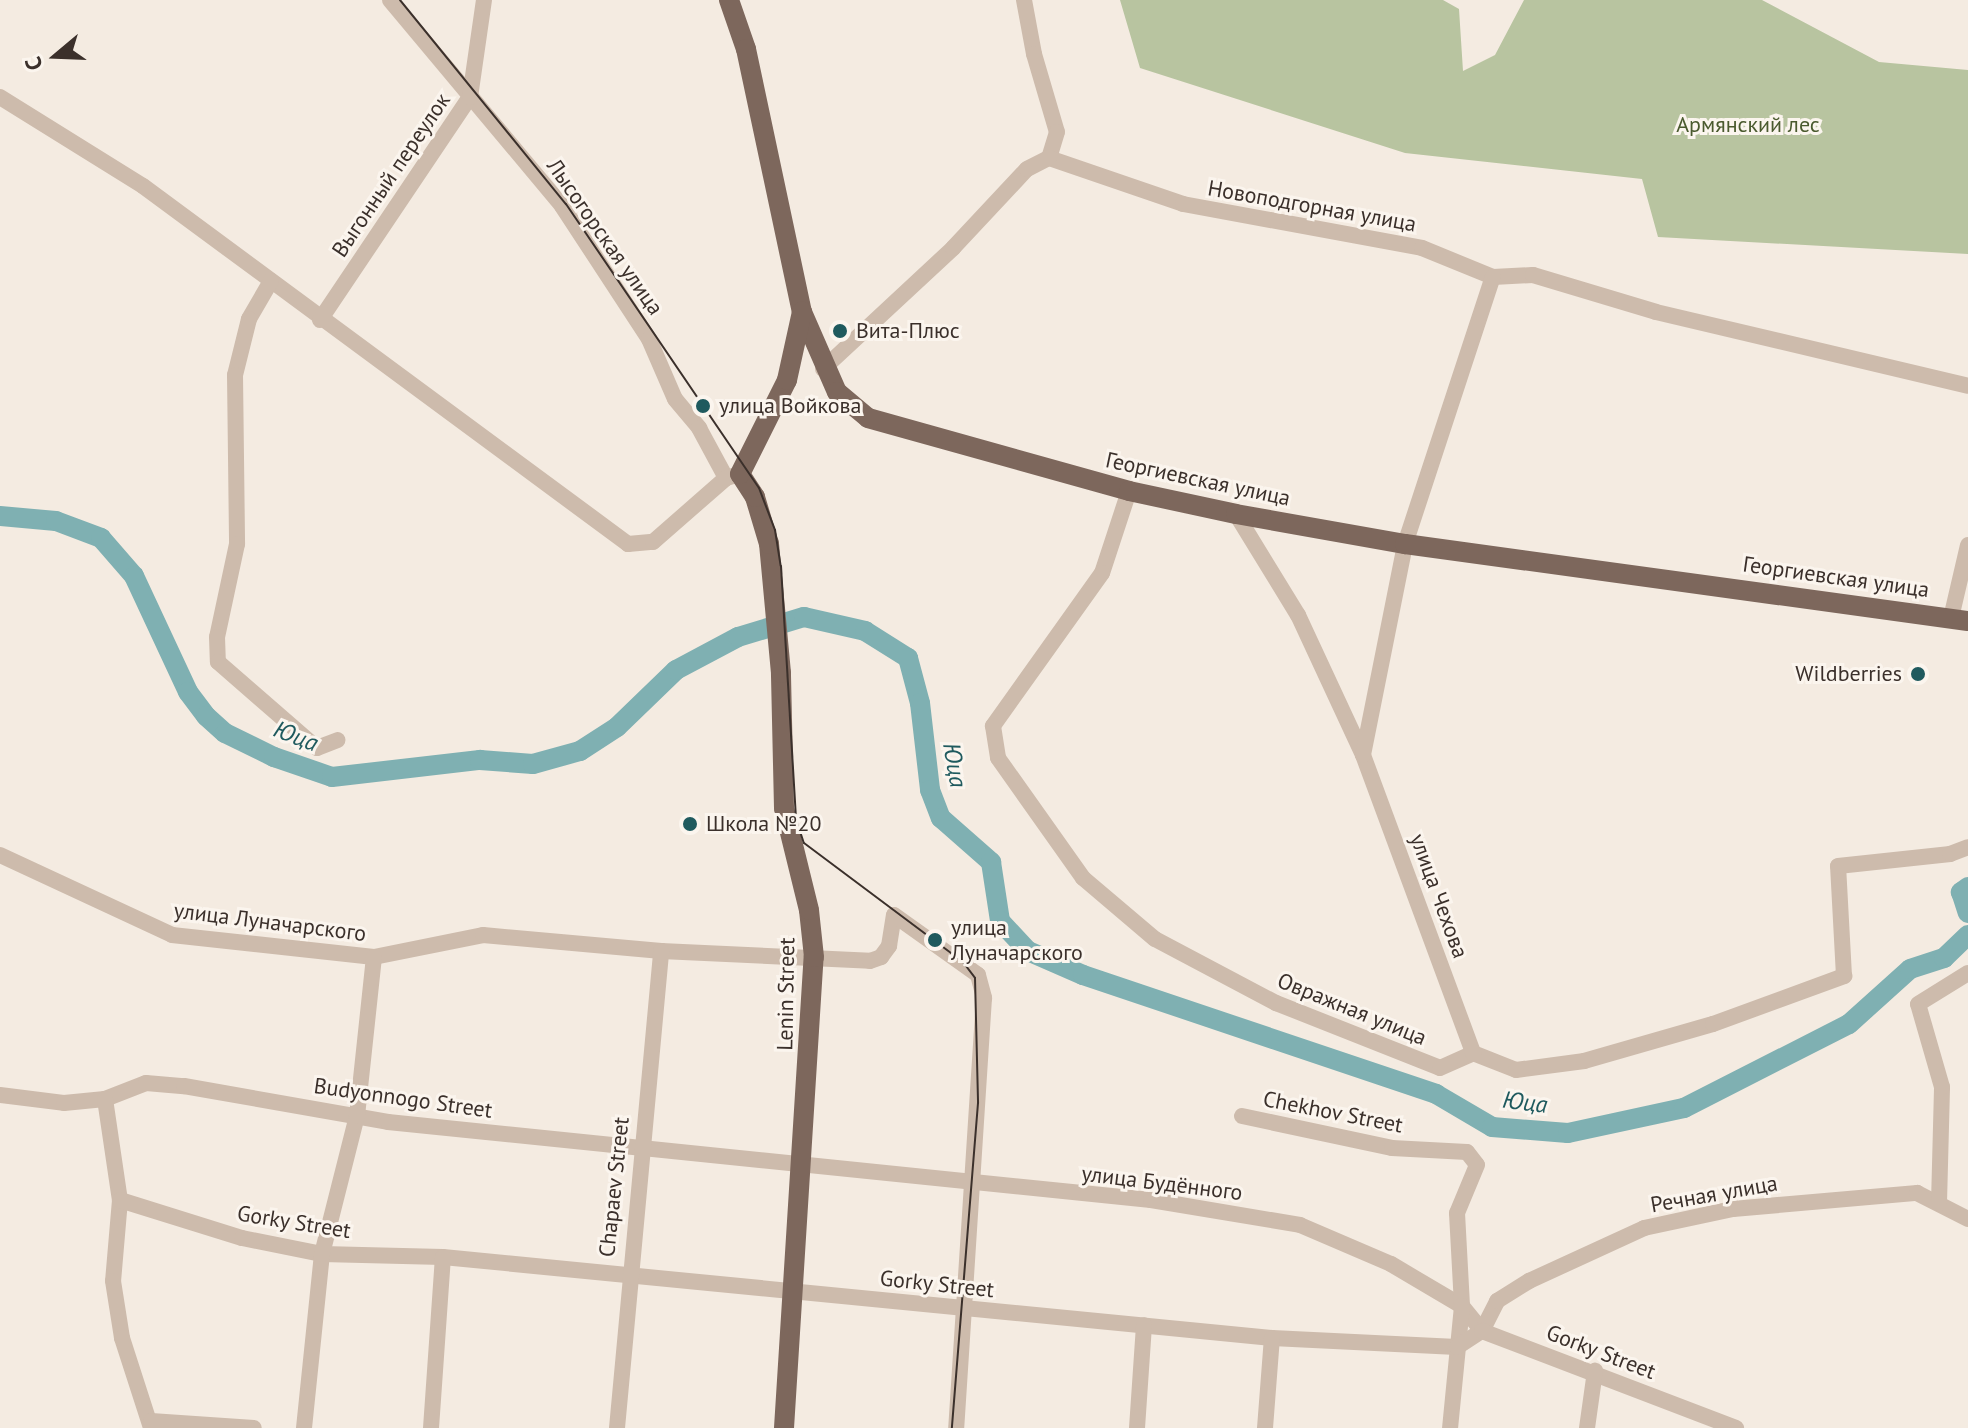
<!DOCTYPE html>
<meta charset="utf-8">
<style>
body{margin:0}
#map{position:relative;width:1968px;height:1428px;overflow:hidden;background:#f4ebe1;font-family:"PT Sans",sans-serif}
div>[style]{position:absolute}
.green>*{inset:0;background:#b8c4a0}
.river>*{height:20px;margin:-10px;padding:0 10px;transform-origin:10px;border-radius:10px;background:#7fb0b2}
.minor>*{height:16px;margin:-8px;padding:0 8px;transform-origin:8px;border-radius:8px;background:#cdbbac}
.major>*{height:20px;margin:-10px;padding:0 10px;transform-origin:10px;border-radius:10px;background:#7d675c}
.tram>*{height:2px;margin:-1px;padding:0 1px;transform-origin:1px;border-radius:1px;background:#3b302b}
.dots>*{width:22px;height:22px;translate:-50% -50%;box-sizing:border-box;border:4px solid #fbf5ee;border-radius:50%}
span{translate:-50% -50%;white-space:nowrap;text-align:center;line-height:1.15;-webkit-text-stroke:6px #fbf5ee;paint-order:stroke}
.park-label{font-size:22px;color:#4a5a2e}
.street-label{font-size:22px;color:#3b302b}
.poi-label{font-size:22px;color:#3b302b}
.left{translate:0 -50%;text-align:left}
.right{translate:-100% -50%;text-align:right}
.water-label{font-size:24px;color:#1f5a5e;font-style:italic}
.north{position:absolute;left:16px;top:16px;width:80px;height:80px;-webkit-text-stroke:6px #fbf5ee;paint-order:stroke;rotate:251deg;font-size:22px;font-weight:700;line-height:32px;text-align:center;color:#3b302b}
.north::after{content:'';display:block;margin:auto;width:28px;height:36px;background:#3b302b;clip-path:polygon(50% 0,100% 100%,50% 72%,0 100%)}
</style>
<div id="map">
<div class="green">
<div style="clip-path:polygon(1120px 0,1443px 0,1459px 9px,1463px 71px,1495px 55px,1524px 0,1762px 0,1879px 62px,1968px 70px,1968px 254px,1658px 237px,1642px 179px,1405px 153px,1140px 68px)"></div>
</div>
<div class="river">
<div style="left:0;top:516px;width:56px;rotate:5.1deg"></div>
<div style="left:56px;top:521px;width:48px;rotate:20.7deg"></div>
<div style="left:101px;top:538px;width:50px;rotate:49deg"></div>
<div style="left:134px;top:576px;width:128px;rotate:65deg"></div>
<div style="left:188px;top:692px;width:30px;rotate:53deg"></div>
<div style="left:206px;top:716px;width:25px;rotate:42deg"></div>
<div style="left:225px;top:733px;width:55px;rotate:26.1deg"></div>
<div style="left:274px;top:757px;width:61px;rotate:19deg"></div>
<div style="left:332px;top:777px;width:149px;rotate:-6.6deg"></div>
<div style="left:480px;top:760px;width:53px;rotate:4.3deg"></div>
<div style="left:533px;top:764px;width:49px;rotate:-15.5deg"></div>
<div style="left:580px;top:751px;width:44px;rotate:-33deg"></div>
<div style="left:617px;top:727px;width:82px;rotate:-44deg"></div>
<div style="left:676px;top:670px;width:70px;rotate:-28deg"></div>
<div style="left:738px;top:637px;width:69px;rotate:-16.9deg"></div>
<div style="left:804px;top:617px;width:63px;rotate:12.9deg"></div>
<div style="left:865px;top:631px;width:51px;rotate:32.1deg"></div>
<div style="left:908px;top:658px;width:47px;rotate:75.1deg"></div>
<div style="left:920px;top:703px;width:88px;rotate:83.4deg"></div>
<div style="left:930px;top:790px;width:30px;rotate:69deg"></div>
<div style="left:941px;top:818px;width:67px;rotate:41.3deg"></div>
<div style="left:991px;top:862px;width:60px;rotate:81.3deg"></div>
<div style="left:1000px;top:921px;width:41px;rotate:47deg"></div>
<div style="left:1028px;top:951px;width:60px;rotate:23.6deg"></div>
<div style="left:1083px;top:975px;width:373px;rotate:18.6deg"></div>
<div style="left:1436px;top:1094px;width:65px;rotate:30.5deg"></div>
<div style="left:1492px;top:1127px;width:76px;rotate:4.5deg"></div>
<div style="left:1568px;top:1133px;width:119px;rotate:-12.2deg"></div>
<div style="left:1684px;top:1108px;width:185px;rotate:-27deg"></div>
<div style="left:1849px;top:1024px;width:82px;rotate:-42deg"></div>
<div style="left:1910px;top:969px;width:36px;rotate:-18deg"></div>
<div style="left:1944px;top:958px;width:33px;rotate:-44deg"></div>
<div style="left:1968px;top:887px;width:9px;rotate:144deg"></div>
<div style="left:1961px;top:892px;width:22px;rotate:72deg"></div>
</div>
<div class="minor">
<div style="left:390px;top:0;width:268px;rotate:50.1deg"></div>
<div style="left:562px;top:206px;width:159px;rotate:56.8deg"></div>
<div style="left:649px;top:339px;width:65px;rotate:66.6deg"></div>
<div style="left:675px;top:399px;width:38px;rotate:50deg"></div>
<div style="left:699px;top:428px;width:57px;rotate:61.6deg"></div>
<div style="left:1024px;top:0;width:55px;rotate:79.5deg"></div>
<div style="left:1034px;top:54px;width:81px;rotate:73.6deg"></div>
<div style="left:1057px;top:132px;width:27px;rotate:107deg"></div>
<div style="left:1049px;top:158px;width:142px;rotate:18.9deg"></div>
<div style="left:1183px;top:204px;width:243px;rotate:10.4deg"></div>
<div style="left:1422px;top:248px;width:77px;rotate:22.2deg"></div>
<div style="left:1493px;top:277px;width:40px;rotate:-2.9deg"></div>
<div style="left:1533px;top:275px;width:128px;rotate:16.7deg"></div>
<div style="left:1656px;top:312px;width:321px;rotate:13.3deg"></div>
<div style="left:0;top:97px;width:168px;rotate:31.9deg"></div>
<div style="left:143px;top:186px;width:603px;rotate:36.43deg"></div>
<div style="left:628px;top:544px;width:25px;rotate:-5deg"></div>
<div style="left:653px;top:542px;width:97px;rotate:-41.2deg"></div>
<div style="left:726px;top:478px;width:15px;rotate:-16deg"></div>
<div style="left:271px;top:281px;width:44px;rotate:120.1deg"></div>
<div style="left:249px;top:319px;width:58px;rotate:104deg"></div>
<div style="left:235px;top:375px;width:169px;rotate:89.3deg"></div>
<div style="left:237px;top:544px;width:95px;rotate:102.1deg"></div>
<div style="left:217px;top:637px;width:25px;rotate:88deg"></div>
<div style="left:218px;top:662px;width:131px;rotate:41deg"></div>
<div style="left:317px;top:748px;width:22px;rotate:-21deg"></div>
<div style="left:320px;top:320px;width:269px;rotate:-56.1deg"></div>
<div style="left:470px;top:97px;width:98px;rotate:-81.8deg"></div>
<div style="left:823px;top:369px;width:178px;rotate:-42.9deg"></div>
<div style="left:953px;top:248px;width:108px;rotate:-46.9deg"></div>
<div style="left:1027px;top:169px;width:25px;rotate:-27deg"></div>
<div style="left:1129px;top:491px;width:86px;rotate:108.2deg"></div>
<div style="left:1102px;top:573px;width:188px;rotate:125.5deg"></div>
<div style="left:993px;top:726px;width:32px;rotate:81deg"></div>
<div style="left:998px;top:758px;width:147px;rotate:54.7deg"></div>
<div style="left:1083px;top:878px;width:94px;rotate:40.3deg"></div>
<div style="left:1155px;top:939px;width:137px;rotate:27.9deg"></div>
<div style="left:1276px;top:1003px;width:176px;rotate:21.6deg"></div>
<div style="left:1440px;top:1068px;width:36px;rotate:-24deg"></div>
<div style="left:1473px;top:1053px;width:46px;rotate:21.6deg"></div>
<div style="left:1516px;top:1070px;width:69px;rotate:-7.5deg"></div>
<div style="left:1584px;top:1061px;width:134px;rotate:-16deg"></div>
<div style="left:1713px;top:1024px;width:140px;rotate:-20.1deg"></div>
<div style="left:1844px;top:976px;width:110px;rotate:-93.1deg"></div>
<div style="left:1838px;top:866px;width:113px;rotate:-6.1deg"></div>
<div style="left:1950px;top:854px;width:19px;rotate:-21deg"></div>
<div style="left:1236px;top:514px;width:119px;rotate:58.5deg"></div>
<div style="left:1298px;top:615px;width:154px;rotate:65.1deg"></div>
<div style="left:1363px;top:755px;width:318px;rotate:69.7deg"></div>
<div style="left:1951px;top:618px;width:75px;rotate:-76.9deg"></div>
<div style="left:1363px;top:755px;width:215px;rotate:-78.7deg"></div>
<div style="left:1405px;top:544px;width:281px;rotate:-71.8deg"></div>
<div style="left:0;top:855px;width:190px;rotate:24.9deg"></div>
<div style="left:172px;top:935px;width:203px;rotate:6.2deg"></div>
<div style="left:374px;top:957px;width:111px;rotate:-11.4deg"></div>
<div style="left:483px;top:935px;width:179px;rotate:5.1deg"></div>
<div style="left:661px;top:951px;width:209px;rotate:2.7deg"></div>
<div style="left:870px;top:961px;width:12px;rotate:-20deg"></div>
<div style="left:881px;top:957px;width:14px;rotate:-54deg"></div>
<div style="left:889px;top:946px;width:31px;rotate:-81deg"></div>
<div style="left:894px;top:915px;width:103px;rotate:35.5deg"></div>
<div style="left:978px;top:975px;width:24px;rotate:75deg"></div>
<div style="left:984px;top:998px;width:431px;rotate:93.7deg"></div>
<div style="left:0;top:1095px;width:64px;rotate:7.1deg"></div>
<div style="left:64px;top:1103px;width:41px;rotate:-5.6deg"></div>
<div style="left:105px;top:1099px;width:44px;rotate:-21.3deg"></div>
<div style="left:146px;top:1083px;width:38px;rotate:5deg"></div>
<div style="left:184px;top:1086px;width:207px;rotate:10deg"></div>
<div style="left:388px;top:1122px;width:767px;rotate:5.84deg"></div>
<div style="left:1151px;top:1200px;width:151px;rotate:9.5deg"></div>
<div style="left:1300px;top:1225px;width:99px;rotate:23.2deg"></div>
<div style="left:1391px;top:1264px;width:82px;rotate:30.6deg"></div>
<div style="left:1462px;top:1306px;width:32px;rotate:51deg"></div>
<div style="left:1482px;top:1331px;width:34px;rotate:-63deg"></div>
<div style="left:1497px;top:1301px;width:38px;rotate:-32deg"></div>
<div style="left:1529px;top:1281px;width:127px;rotate:-24.7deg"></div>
<div style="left:1644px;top:1228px;width:91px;rotate:-12.1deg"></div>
<div style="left:1733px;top:1209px;width:185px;rotate:-5deg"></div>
<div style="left:1917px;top:1193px;width:57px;rotate:27deg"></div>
<div style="left:105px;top:1099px;width:102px;rotate:81.6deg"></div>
<div style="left:120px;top:1200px;width:81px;rotate:94.9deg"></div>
<div style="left:113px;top:1281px;width:58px;rotate:81deg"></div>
<div style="left:122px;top:1338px;width:95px;rotate:72.1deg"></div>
<div style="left:1242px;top:1116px;width:153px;rotate:12deg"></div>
<div style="left:1392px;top:1148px;width:75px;rotate:3.1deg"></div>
<div style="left:1467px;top:1152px;width:16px;rotate:52deg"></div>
<div style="left:1477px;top:1165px;width:52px;rotate:112.6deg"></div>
<div style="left:1457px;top:1213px;width:93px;rotate:86.9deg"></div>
<div style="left:1462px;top:1306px;width:123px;rotate:95.6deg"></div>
<div style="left:120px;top:1200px;width:128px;rotate:17.3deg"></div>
<div style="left:242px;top:1238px;width:82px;rotate:11.3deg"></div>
<div style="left:322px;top:1254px;width:121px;rotate:1.4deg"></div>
<div style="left:443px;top:1257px;width:833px;rotate:5.58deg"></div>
<div style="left:1272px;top:1338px;width:185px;rotate:2.8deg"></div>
<div style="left:1457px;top:1347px;width:30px;rotate:-33deg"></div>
<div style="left:1482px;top:1331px;width:272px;rotate:20.9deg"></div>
<div style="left:1939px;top:1203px;width:116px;rotate:-88.5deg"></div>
<div style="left:1942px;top:1087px;width:86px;rotate:-106.1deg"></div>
<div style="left:1918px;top:1004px;width:59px;rotate:-31.8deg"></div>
<div style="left:151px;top:1421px;width:103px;rotate:3.9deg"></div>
<div style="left:304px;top:1428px;width:175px;rotate:-84.1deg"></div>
<div style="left:322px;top:1254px;width:142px;rotate:-75.8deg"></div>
<div style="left:357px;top:1116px;width:160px;rotate:-83.9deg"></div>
<div style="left:431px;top:1428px;width:171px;rotate:-86deg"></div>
<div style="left:617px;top:1428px;width:479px;rotate:-84.7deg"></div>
<div style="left:1137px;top:1428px;width:103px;rotate:-86.1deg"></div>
<div style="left:1265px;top:1428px;width:90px;rotate:-85.6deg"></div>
<div style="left:1587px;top:1428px;width:58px;rotate:-82deg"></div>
</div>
<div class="major">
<div style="left:729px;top:0;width:52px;rotate:70.9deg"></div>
<div style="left:746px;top:49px;width:269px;rotate:78deg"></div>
<div style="left:802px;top:312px;width:87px;rotate:66.4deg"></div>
<div style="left:837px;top:392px;width:40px;rotate:40deg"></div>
<div style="left:868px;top:418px;width:271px;rotate:15.6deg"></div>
<div style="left:1129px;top:491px;width:109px;rotate:12.1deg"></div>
<div style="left:1236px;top:514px;width:172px;rotate:10.1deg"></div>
<div style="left:1405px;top:544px;width:568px;rotate:7.79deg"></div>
<div style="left:784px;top:1428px;width:472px;rotate:-86.4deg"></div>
<div style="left:814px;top:957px;width:47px;rotate:-96.1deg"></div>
<div style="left:809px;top:910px;width:105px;rotate:-103.8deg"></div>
<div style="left:784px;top:808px;width:135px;rotate:-91.3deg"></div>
<div style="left:781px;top:673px;width:130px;rotate:-95.3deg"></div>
<div style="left:769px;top:544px;width:49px;rotate:-106.6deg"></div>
<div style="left:755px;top:497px;width:27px;rotate:-123deg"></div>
<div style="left:740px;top:474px;width:105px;rotate:-63.4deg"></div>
<div style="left:787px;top:380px;width:70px;rotate:-77.6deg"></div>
</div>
<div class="tram">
<div style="left:400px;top:0;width:263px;rotate:50.9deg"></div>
<div style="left:566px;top:204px;width:343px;rotate:55.8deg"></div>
<div style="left:759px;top:488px;width:45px;rotate:69.1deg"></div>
<div style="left:775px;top:530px;width:36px;rotate:81deg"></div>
<div style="left:781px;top:566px;width:253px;rotate:86.6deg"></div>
<div style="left:796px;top:819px;width:25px;rotate:72deg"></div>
<div style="left:804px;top:843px;width:199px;rotate:36.8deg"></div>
<div style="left:963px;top:962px;width:20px;rotate:53deg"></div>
<div style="left:975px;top:978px;width:125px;rotate:88.6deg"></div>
<div style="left:978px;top:1103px;width:326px;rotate:94.6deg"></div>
</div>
<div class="dots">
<div style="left:840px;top:331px;background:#1f5a5e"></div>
<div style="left:703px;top:406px;background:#1f5a5e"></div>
<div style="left:1918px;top:674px;background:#1f5a5e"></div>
<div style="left:690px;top:824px;background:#1f5a5e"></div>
<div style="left:935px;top:940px;background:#1f5a5e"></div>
</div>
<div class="park-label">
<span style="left:1748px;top:125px">Армянский лес</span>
</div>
<div class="street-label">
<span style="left:391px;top:175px;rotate:-56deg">Выгонный переулок</span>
<span style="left:1312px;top:206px;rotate:10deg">Новоподгорная улица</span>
<span style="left:605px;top:237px;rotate:55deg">Лысогорская улица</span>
<span style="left:1198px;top:479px;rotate:12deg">Георгиевская улица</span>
<span style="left:1836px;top:577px;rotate:8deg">Георгиевская улица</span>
<span style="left:1439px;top:896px;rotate:70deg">улица Чехова</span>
<span style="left:270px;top:922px;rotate:7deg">улица Луначарского</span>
<span style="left:786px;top:994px;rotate:-89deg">Lenin Street</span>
<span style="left:1352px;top:1009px;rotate:22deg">Овражная улица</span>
<span style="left:403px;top:1098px;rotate:8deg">Budyonnogo Street</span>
<span style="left:1333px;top:1112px;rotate:11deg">Chekhov Street</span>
<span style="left:1162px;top:1183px;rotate:7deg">улица Будённого</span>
<span style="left:614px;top:1187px;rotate:-84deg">Chapaev Street</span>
<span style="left:1714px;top:1194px;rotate:-10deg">Речная улица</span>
<span style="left:294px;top:1222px;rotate:9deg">Gorky Street</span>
<span style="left:937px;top:1284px;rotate:6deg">Gorky Street</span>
<span style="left:1601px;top:1352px;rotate:21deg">Gorky Street</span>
</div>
<div class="poi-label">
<span class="left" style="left:856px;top:331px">Вита-Плюс</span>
<span class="left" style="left:719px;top:406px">улица Войкова</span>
<span class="right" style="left:1902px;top:674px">Wildberries</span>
<span class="left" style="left:706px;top:824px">Школа №20</span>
<span class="left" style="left:951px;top:940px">улица<br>Луначарского</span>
</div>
<div class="water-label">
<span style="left:296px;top:736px;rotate:21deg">Юца</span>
<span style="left:955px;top:765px;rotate:80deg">Юца</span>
<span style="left:1525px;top:1102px;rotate:7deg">Юца</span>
</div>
<div class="north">С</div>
</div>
